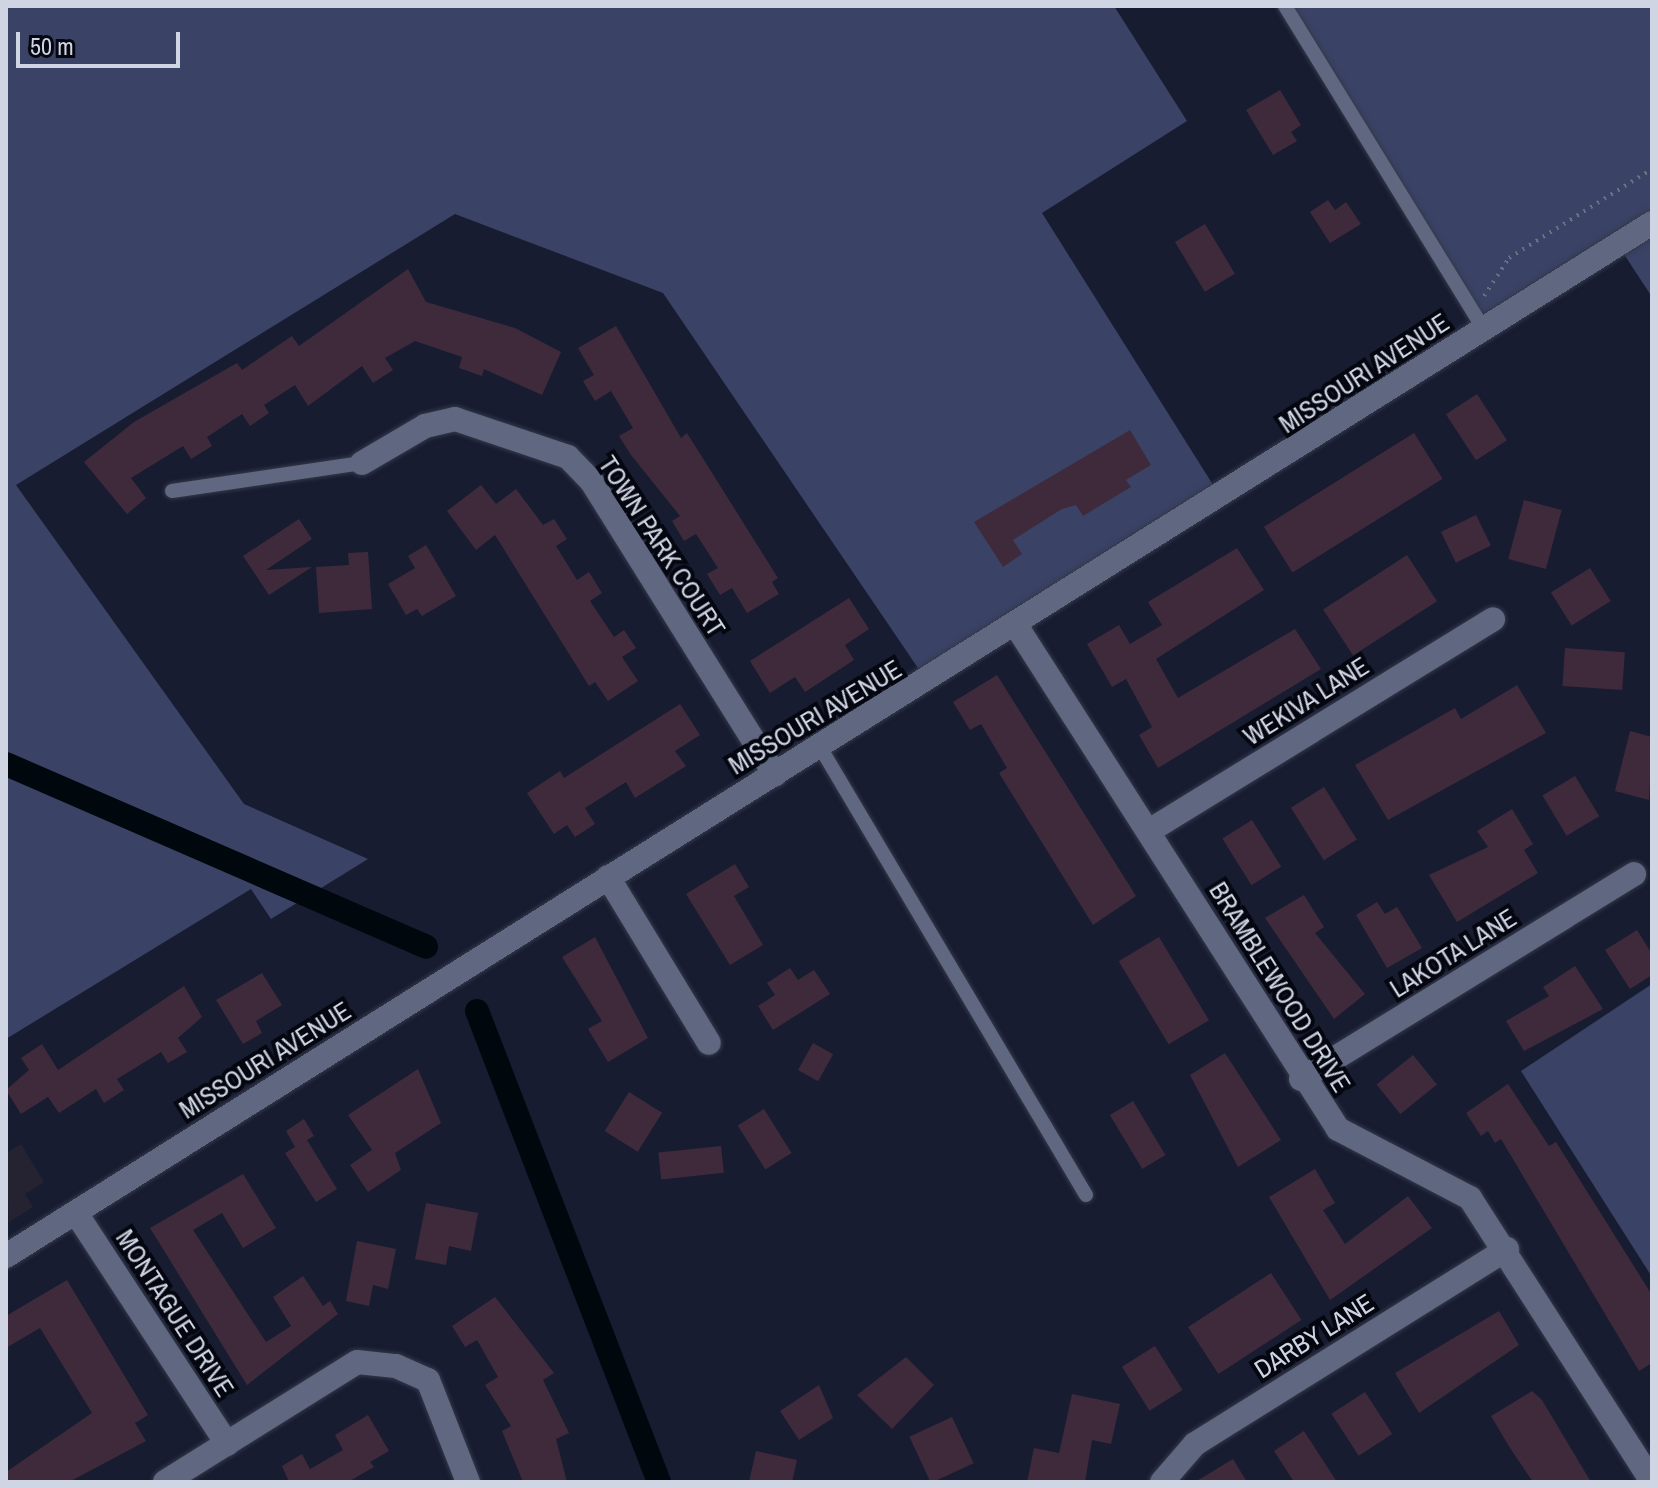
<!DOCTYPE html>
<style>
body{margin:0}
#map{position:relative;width:1658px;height:1488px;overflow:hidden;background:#171c31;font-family:"Archivo Narrow",sans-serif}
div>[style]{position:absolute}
.industrial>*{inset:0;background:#252232}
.green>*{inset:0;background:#3a4366}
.canal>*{height:24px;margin:-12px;padding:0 12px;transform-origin:12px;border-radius:12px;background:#00080e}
.building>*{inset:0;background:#3f2a3c;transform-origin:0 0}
.path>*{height:4px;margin-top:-2px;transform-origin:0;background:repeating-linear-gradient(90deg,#6b7082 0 2px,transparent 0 8px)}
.roads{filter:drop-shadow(0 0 2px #353849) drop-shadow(0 0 2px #353849)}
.lane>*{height:14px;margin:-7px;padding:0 7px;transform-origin:7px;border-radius:7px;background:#606781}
.street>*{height:24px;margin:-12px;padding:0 12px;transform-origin:12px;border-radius:12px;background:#606781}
span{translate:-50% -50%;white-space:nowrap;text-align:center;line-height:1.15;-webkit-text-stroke:8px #050710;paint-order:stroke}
.street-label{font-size:26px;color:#d0d5e4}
.frame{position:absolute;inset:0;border:8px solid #d0d5e4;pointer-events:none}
.scale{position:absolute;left:16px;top:32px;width:164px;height:36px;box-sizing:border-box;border:4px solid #d0d5e4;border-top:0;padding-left:10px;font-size:24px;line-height:28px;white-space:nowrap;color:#d0d5e4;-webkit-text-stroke:6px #050710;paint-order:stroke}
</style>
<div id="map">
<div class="industrial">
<div style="clip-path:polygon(21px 1144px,44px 1182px,25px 1194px,33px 1207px,9px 1222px,6px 1153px)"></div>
</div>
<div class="green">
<div style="clip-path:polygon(6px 6px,1114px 6px,1187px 121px,1042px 213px,1215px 488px,920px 671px,663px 293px,455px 214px,16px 485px,244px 804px,368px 859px,271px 919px,251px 889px,6px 1039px)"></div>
<div style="clip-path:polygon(1292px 6px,1652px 6px,1652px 297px,1614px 239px,1479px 324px)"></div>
<div style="clip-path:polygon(1652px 984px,1652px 1277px,1521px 1071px)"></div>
</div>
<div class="canal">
<div style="left:6px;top:764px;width:458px;rotate:23.5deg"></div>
<div style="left:477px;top:1011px;width:505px;rotate:68.87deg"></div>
</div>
<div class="building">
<div style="clip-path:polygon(1280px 90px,1301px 125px,1291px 132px,1297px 141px,1273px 155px,1246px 110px)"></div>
<div style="clip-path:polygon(1328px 200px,1335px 210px,1346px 202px,1361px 224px,1330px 243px,1310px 212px)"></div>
<div style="left:1205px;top:224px;width:58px;height:35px;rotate:59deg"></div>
<div style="clip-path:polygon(408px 269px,426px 302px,515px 328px,561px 352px,542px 395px,484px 369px,482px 376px,459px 368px,462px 357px,415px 341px,385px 358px,393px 370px,373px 383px,362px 366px,308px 406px,295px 385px,264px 405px,269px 413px,250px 426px,242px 414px,207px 437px,212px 446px,191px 459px,183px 446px,131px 478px,146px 498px,127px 514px,84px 462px,134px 422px,237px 363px,242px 370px,292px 336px,299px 346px)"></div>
<div style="clip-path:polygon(616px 326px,681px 438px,687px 433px,778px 578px,772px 582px,779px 594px,747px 613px,732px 588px,720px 595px,707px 574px,718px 568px,696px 534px,684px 541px,672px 521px,680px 516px,631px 455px,619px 436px,633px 428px,611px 391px,595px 401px,583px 381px,594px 375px,578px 348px)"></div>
<div style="left:1477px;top:394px;width:55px;height:37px;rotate:57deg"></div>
<div style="clip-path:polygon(1130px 430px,1151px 465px,1126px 480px,1131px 487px,1083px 516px,1076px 505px,1062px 509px,1013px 540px,1022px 554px,1003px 567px,974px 522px)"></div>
<div style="left:1414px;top:433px;width:54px;height:177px;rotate:58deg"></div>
<div style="clip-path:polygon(481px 485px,496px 504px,516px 489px,543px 525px,554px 519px,567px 539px,556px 546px,577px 580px,589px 572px,602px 593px,590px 601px,614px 637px,624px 630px,636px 648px,622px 657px,638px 681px,608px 701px,595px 682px,589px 686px,495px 535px,476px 550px,447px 511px)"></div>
<div style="left:1524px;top:500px;width:39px;height:61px;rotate:15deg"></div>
<div style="left:1476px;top:515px;width:34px;height:39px;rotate:64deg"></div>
<div style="clip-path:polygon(299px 519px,312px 539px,266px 570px,312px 567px,269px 595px,243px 556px)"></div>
<div style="clip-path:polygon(426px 545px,456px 596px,422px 616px,417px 609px,406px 615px,388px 584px,415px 568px,408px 556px)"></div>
<div style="clip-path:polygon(1237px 548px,1264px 590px,1156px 659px,1178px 698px,1295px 629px,1321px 669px,1158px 768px,1139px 735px,1152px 727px,1126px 679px,1112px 687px,1087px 644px,1119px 625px,1130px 644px,1162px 625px,1148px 602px)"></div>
<div style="clip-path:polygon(368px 552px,372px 609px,319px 613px,316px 567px,349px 565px,348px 553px)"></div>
<div style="left:1407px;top:555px;width:55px;height:100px;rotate:57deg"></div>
<div style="left:1590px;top:568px;width:39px;height:46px;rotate:58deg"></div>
<div style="clip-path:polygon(849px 598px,869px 629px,845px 645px,854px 660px,805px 692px,795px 677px,770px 693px,750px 661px)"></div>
<div style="left:1565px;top:648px;width:60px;height:38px;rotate:4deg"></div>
<div style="clip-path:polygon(997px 675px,1136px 896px,1093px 925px,999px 773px,1007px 768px,981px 724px,970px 730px,953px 702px)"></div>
<div style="clip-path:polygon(1517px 685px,1546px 733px,1388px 820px,1355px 765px,1455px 708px,1461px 719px)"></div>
<div style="clip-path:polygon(680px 704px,700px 735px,675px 751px,686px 766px,635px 798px,626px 782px,585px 808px,595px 824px,575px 837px,567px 825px,554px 834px,527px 793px,560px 771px,564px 778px)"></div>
<div style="clip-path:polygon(1630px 731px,1652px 737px,1649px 800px,1615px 791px)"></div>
<div style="left:1575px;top:776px;width:47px;height:38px;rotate:59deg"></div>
<div style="left:1324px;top:787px;width:62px;height:39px;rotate:58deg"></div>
<div style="clip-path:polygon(1512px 809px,1533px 844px,1524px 850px,1538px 873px,1457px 922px,1429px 875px,1488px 847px,1477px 831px)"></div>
<div style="left:1252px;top:820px;width:55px;height:35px;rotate:58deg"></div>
<div style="clip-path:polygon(735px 864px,749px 887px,734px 896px,763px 945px,730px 965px,686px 894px)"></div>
<div style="clip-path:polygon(1304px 895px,1324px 927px,1315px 933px,1365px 994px,1334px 1019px,1265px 918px)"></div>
<div style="clip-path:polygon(1377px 902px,1385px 914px,1397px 907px,1422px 948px,1387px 968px,1356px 915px)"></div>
<div style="clip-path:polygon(1637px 930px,1652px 954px,1652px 975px,1630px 989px,1605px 950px)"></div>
<div style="clip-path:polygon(595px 937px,648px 1038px,608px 1062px,588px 1029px,602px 1021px,562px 957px)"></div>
<div style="left:1159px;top:937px;width:97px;height:47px;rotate:59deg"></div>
<div style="clip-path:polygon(1575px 966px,1603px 1009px,1524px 1051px,1506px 1021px,1549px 996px,1543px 987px)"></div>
<div style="clip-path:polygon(790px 968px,798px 980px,814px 970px,830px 994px,773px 1030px,758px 1006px,775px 995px,767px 983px)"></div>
<div style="clip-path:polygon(262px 973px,282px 1005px,256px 1021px,262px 1033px,243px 1044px,216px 1000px)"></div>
<div style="clip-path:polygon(184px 986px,202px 1017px,178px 1038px,187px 1052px,168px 1063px,161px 1052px,117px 1079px,124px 1090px,104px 1103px,96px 1089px,59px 1113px,48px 1097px,21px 1114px,6px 1090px,29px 1070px,21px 1058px,42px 1044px,58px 1070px)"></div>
<div style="left:813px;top:1043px;width:23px;height:31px;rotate:29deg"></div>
<div style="clip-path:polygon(1225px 1053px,1281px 1140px,1238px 1167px,1190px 1075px)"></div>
<div style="left:1413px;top:1055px;width:38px;height:47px;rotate:51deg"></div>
<div style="clip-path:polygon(418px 1069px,441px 1123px,395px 1153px,401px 1170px,368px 1192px,350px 1165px,372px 1150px,348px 1115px)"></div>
<div style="clip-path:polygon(1508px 1084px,1549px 1146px,1556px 1142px,1652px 1295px,1652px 1363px,1639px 1371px,1501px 1139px,1495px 1143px,1488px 1131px,1481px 1136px,1466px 1113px)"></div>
<div style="left:629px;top:1092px;width:39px;height:46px;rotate:32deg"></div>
<div style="left:1133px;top:1101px;width:63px;height:27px;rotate:59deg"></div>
<div style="left:764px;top:1109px;width:52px;height:31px;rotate:58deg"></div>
<div style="clip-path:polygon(304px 1119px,314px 1136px,307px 1140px,337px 1189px,316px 1202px,285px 1153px,295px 1147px,286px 1131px)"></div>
<div style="left:721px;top:1146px;width:27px;height:63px;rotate:84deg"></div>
<div style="clip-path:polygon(1315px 1169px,1335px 1203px,1323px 1210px,1345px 1244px,1408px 1196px,1432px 1228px,1330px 1300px,1269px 1197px)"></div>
<div style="clip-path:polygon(243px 1174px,276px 1228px,243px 1248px,222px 1213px,193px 1230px,266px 1342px,291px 1326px,273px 1297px,303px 1276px,323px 1306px,330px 1301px,338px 1314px,247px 1385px,150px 1228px)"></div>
<div style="clip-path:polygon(426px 1203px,478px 1213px,471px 1251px,449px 1246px,446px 1265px,415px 1259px)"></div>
<div style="clip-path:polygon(357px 1241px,396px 1249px,388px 1289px,373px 1285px,369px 1306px,346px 1301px)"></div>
<div style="left:1271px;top:1273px;width:56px;height:99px;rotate:57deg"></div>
<div style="clip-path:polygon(67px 1280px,148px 1415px,135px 1423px,146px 1441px,69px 1482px,6px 1482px,6px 1472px,92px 1413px,40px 1328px,6px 1348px,6px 1316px)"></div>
<div style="clip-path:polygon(495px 1297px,554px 1373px,543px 1380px,569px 1433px,556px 1439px,567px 1482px,523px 1482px,502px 1431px,511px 1426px,485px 1385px,498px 1377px,477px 1340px,465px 1347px,452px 1326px)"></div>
<div style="clip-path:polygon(1499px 1311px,1519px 1345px,1419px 1413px,1395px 1373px)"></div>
<div style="left:1155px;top:1346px;width:52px;height:39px;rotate:58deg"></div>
<div style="clip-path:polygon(906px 1357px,934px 1385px,892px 1429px,857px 1395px)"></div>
<div style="clip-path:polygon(819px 1385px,833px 1418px,799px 1440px,780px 1411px)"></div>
<div style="clip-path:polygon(1532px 1391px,1542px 1400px,1591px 1482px,1533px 1482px,1510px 1448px,1491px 1416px)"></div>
<div style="left:1365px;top:1392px;width:50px;height:40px;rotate:57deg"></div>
<div style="clip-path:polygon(1072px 1394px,1120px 1404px,1111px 1444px,1092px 1440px,1085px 1482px,1027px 1482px,1034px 1448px,1059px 1453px)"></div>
<div style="clip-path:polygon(368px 1415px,389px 1451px,370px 1462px,374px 1467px,348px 1482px,289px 1482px,282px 1466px,302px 1454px,310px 1469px,343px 1450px,335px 1435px)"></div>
<div style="left:952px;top:1417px;width:51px;height:47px;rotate:65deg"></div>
<div style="clip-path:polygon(1304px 1431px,1337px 1482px,1294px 1482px,1274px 1451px)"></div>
<div style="clip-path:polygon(756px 1451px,797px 1460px,792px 1482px,749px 1482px)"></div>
<div style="clip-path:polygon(1233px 1459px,1247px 1482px,1195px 1482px)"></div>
</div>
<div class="path">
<div style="left:1484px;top:296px;width:45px;rotate:-56.7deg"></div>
<div style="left:1509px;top:258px;width:168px;rotate:-31.9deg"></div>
</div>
<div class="roads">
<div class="lane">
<div style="left:1285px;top:6px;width:379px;rotate:58.4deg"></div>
<div style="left:172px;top:491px;width:192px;rotate:-8.4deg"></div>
<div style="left:820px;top:747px;width:521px;rotate:59.3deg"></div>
</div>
<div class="street">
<div style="left:362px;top:463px;width:73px;rotate:-30.4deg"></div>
<div style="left:425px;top:426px;width:31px;rotate:-13deg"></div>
<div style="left:455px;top:419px;width:119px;rotate:18.6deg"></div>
<div style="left:568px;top:457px;width:35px;rotate:46deg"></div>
<div style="left:592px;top:482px;width:345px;rotate:58deg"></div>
<div style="left:1017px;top:627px;width:596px;rotate:57.4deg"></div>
<div style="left:1338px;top:1129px;width:149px;rotate:27.6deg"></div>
<div style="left:1470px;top:1198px;width:337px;rotate:57.3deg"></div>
<div style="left:1149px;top:831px;width:404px;rotate:-31.6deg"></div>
<div style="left:608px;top:877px;width:194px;rotate:58.7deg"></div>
<div style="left:1301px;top:1079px;width:391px;rotate:-31.6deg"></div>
<div style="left:76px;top:1213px;width:276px;rotate:56.8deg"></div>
<div style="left:6px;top:1256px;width:1943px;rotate:-32.11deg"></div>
<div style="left:165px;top:1482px;width:226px;rotate:-32deg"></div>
<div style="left:357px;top:1362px;width:39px;rotate:6deg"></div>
<div style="left:396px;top:1366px;width:35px;rotate:24deg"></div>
<div style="left:428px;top:1380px;width:110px;rotate:68.6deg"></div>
<div style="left:1162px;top:1482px;width:50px;rotate:-49deg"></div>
<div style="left:1195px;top:1444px;width:368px;rotate:-32deg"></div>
</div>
</div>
<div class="street-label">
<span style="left:1364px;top:373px;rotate:-33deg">MISSOURI AVENUE</span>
<span style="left:662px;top:546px;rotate:57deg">TOWN PARK COURT</span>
<span style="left:1306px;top:701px;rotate:-32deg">WEKIVA LANE</span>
<span style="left:815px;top:717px;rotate:-31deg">MISSOURI AVENUE</span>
<span style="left:1453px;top:953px;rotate:-32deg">LAKOTA LANE</span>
<span style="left:1280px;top:987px;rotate:58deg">BRAMBLEWOOD DRIVE</span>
<span style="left:265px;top:1060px;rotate:-32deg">MISSOURI AVENUE</span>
<span style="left:175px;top:1313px;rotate:57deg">MONTAGUE DRIVE</span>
<span style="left:1314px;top:1336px;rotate:-32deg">DARBY LANE</span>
</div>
<div class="frame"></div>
<div class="scale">50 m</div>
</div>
